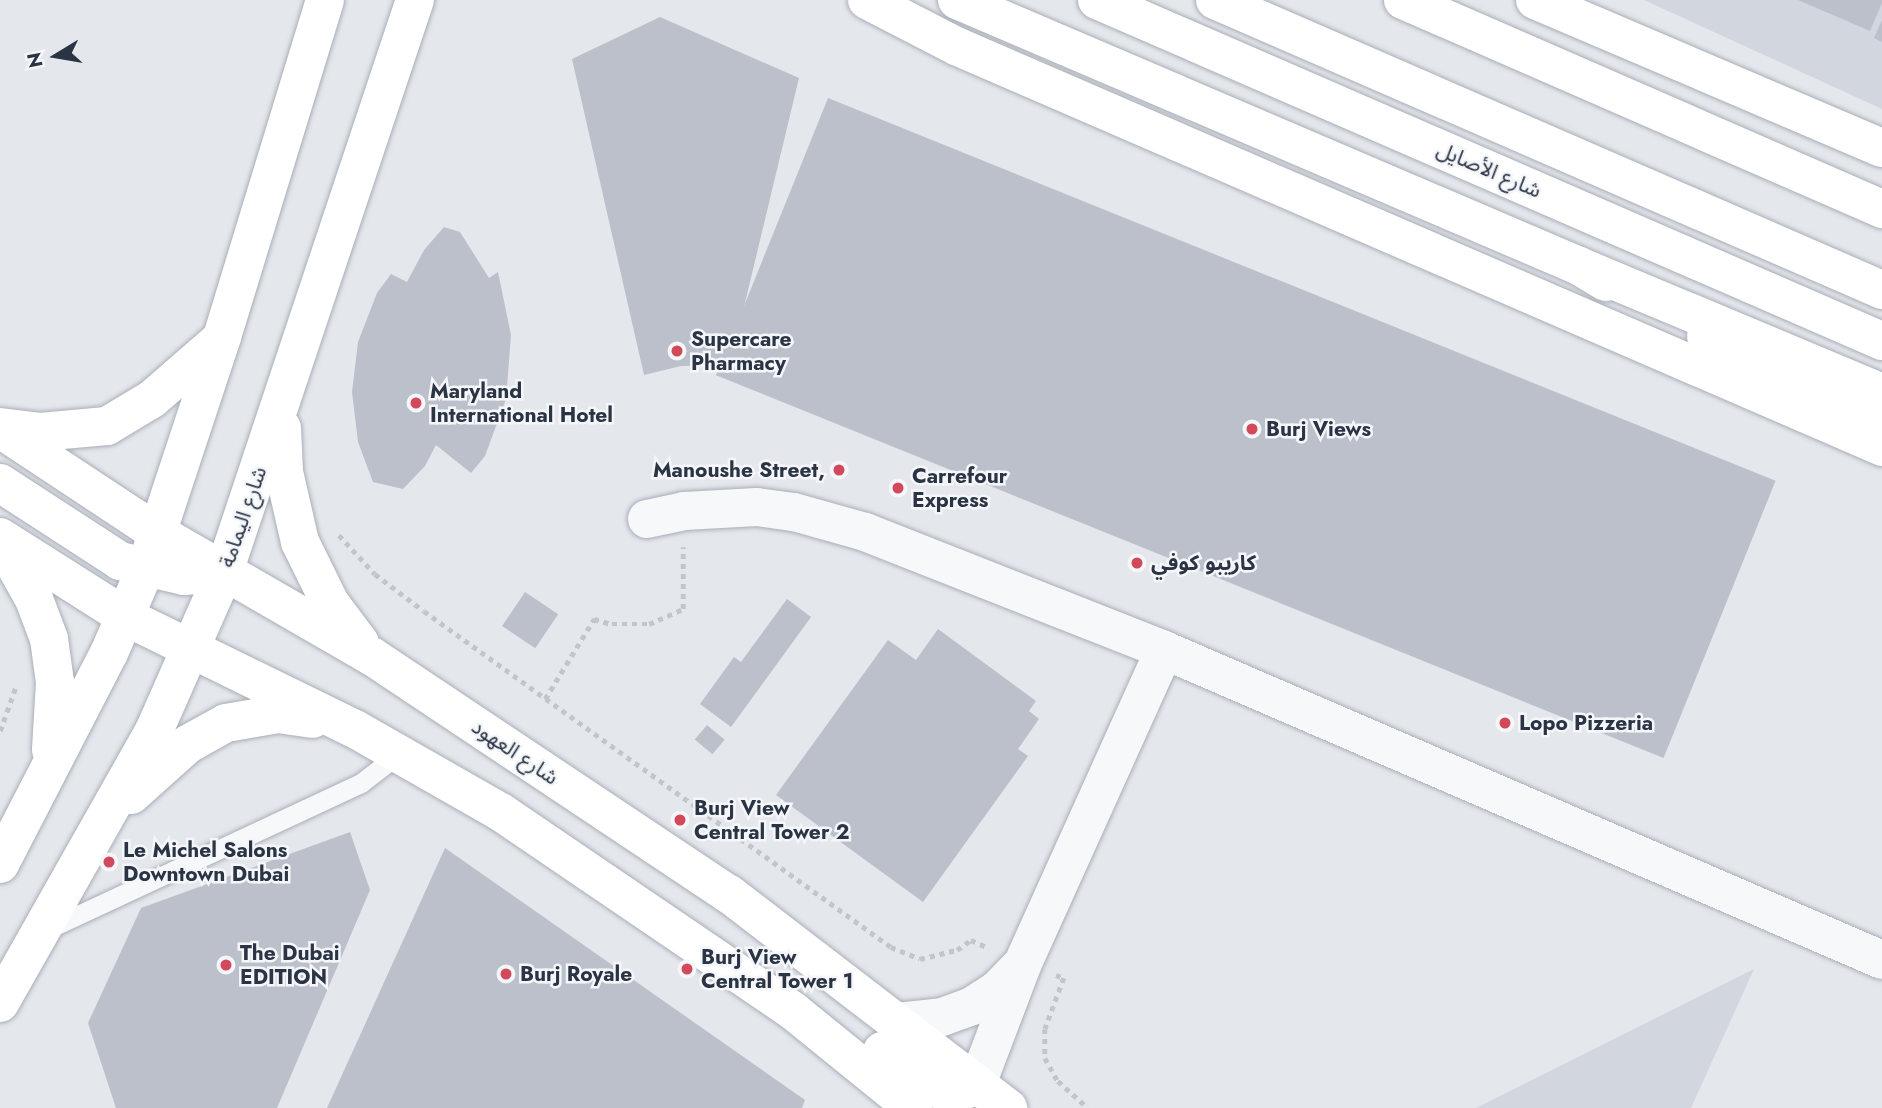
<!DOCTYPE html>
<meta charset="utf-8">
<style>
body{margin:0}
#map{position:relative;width:1882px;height:1108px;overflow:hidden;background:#e4e7ec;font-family:Jost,"Noto Sans Arabic",sans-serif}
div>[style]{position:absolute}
.built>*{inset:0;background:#d2d6de}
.building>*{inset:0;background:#bbc0ca;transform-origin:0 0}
.path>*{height:4.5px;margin-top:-2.25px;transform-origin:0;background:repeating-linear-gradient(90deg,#c2c5cb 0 5px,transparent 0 10px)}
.roads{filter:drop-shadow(0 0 2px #a9aeb7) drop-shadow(0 0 2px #a9aeb7)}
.lane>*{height:19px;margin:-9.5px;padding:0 9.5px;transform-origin:9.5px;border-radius:9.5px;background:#f7f8fa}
.street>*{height:38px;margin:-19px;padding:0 19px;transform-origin:19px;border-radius:19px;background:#f7f8fa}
.secondary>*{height:38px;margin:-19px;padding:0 19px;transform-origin:19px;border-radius:19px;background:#fff}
.primary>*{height:38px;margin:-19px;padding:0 19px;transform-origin:19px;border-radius:19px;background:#fff}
.dots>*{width:19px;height:19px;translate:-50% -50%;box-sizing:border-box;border:4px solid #f4f6f9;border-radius:50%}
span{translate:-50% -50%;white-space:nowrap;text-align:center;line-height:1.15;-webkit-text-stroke:5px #f4f6f9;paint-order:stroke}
.street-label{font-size:21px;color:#2b3445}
.poi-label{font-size:21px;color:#2b3445;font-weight:700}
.left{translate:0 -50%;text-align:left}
.right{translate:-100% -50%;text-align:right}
.north{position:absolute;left:21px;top:21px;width:70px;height:70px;-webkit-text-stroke:5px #f4f6f9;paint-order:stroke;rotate:259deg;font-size:19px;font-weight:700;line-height:28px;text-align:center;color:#2b3445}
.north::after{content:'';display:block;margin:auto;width:24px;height:32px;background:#2b3445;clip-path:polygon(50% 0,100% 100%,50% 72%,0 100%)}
</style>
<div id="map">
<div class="built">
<div style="clip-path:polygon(1644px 0,1882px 0,1882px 109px)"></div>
<div style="clip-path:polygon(1754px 969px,1691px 1108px,1476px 1108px)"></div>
</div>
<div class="building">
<div style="clip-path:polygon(1798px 0,1882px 0,1882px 3px,1870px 31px)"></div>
<div style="clip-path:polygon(660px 17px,799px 78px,730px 365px,681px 366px,644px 375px,572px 59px)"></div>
<div style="clip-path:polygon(1882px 20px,1882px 42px,1874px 38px)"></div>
<div style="left:828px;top:98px;width:1022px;height:299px;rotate:22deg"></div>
<div style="clip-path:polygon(444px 227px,460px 232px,489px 278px,498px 272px,511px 335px,506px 399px,485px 456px,471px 473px,436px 445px,425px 466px,403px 489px,373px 482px,358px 442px,352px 392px,358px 342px,377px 293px,391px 274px,407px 282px,424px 250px)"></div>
<div style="left:525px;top:592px;width:40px;height:41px;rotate:34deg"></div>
<div style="clip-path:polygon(787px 599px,811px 617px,731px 727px,700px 704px,734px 657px,741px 662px)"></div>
<div style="clip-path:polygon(938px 629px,1036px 701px,1029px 711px,1039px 719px,1018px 749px,1028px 756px,923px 902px,776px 795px,888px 640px,916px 660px)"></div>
<div style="left:707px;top:725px;width:23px;height:19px;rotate:40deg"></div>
<div style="clip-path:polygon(350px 832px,370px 890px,277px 1108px,116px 1108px,88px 1023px,141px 908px)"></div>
<div style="clip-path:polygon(445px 848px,805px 1100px,802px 1108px,327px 1108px)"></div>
</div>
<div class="path">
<div style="left:339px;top:535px;width:53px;rotate:47.3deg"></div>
<div style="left:375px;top:574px;width:61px;rotate:37.1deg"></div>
<div style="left:424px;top:611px;width:575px;rotate:35.73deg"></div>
<div style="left:891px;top:947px;width:31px;rotate:22deg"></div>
<div style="left:920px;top:959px;width:38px;rotate:-14deg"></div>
<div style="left:957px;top:950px;width:17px;rotate:-36deg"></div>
<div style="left:971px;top:940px;width:20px;rotate:24deg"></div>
<div style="left:545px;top:699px;width:94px;rotate:-58.5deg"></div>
<div style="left:594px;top:619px;width:19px;rotate:16deg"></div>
<div style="left:612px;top:624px;width:37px"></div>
<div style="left:649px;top:624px;width:37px;rotate:-24deg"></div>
<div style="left:683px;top:609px;width:62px;rotate:-90deg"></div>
<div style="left:0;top:731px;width:48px;rotate:-70.4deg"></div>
<div style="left:1056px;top:975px;width:9px;rotate:21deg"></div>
<div style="left:1064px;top:978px;width:54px;rotate:110.4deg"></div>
<div style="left:1045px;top:1029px;width:29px;rotate:90deg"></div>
<div style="left:1045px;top:1058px;width:26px;rotate:61deg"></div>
<div style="left:1058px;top:1081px;width:40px;rotate:42deg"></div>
</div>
<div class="roads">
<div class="lane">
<div style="left:48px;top:929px;width:345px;rotate:-25deg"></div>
<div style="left:361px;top:783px;width:49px;rotate:-37.6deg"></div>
</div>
<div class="street">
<div style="left:647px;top:519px;width:38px;rotate:-12deg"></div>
<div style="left:684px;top:511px;width:73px;rotate:-3.1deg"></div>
<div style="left:757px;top:507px;width:37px;rotate:8deg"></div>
<div style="left:794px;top:512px;width:74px;rotate:15.7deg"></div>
<div style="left:865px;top:532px;width:321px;rotate:21.5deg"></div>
<div style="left:1164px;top:650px;width:782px;rotate:23.35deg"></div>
<div style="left:897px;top:1022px;width:45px;rotate:-6.3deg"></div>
<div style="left:942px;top:1017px;width:32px;rotate:-20deg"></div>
<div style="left:972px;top:1006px;width:31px;rotate:-33deg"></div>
<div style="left:998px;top:989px;width:30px;rotate:-46deg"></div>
<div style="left:977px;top:1084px;width:129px;rotate:-69.2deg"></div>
<div style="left:1023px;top:963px;width:343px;rotate:-65.7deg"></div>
</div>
<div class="secondary">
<div style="left:957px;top:0;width:676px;rotate:23.15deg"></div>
<div style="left:1579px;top:266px;width:31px;rotate:31deg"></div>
<div style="left:1403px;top:0;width:523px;rotate:23.57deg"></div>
<div style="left:1535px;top:0;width:377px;rotate:23.1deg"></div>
<div style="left:1706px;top:336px;width:198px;rotate:27.1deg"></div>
<div style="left:0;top:427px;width:40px;rotate:7.1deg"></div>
<div style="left:40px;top:432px;width:67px;rotate:-5.1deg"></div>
<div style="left:107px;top:426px;width:52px;rotate:-31deg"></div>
<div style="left:152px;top:399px;width:91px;rotate:-41deg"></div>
<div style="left:282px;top:428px;width:44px;rotate:87.4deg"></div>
<div style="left:284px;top:472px;width:72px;rotate:77.1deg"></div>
<div style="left:300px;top:542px;width:68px;rotate:63.8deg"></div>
<div style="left:330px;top:603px;width:50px;rotate:53.1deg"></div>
<div style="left:0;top:429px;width:189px;rotate:33.4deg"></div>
<div style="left:158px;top:533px;width:248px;rotate:30deg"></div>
<div style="left:373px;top:657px;width:428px;rotate:33.7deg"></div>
<div style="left:729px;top:894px;width:352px;rotate:37.5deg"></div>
<div style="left:0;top:483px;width:143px;rotate:33deg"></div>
<div style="left:120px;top:561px;width:66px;rotate:13.2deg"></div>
<div style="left:184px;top:576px;width:40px;rotate:-5.7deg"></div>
<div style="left:0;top:537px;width:149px;rotate:32.4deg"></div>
<div style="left:126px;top:617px;width:255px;rotate:26.1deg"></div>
<div style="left:355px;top:729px;width:169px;rotate:29.7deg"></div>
<div style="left:502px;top:813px;width:351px;rotate:34.2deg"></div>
<div style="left:792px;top:1010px;width:156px;rotate:39deg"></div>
<div style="left:4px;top:546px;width:61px;rotate:60.5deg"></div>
<div style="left:34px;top:599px;width:43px;rotate:69.4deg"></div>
<div style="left:49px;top:639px;width:43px;rotate:82.1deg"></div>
<div style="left:55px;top:682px;width:68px;rotate:93.4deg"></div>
<div style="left:131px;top:795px;width:76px;rotate:-41.8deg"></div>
<div style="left:188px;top:744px;width:43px;rotate:-28.9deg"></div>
<div style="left:226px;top:723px;width:53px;rotate:-9.8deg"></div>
<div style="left:278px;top:714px;width:35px;rotate:8deg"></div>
<div style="left:0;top:864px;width:237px;rotate:-62.7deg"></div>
<div style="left:109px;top:653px;width:90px;rotate:-66.6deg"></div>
<div style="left:145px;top:570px;width:245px;rotate:-71.7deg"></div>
<div style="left:222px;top:337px;width:352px;rotate:-73deg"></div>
<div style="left:0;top:1003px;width:313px;rotate:-60.5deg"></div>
<div style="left:154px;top:731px;width:174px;rotate:-66.2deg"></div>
<div style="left:224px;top:572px;width:603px;rotate:-71.54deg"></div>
<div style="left:882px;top:1051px;width:70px;rotate:33.9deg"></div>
<div style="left:940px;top:1090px;width:25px"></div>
<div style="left:965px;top:1090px;width:13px;rotate:-27deg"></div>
</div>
<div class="primary">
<div style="left:867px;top:0;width:100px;rotate:27.3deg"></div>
<div style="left:956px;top:46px;width:1009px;rotate:23.41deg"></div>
<div style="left:1097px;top:0;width:856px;rotate:23.48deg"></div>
<div style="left:1215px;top:0;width:727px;rotate:23.5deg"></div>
<div style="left:1579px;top:266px;width:329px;rotate:22.7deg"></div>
</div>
</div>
<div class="dots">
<div style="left:677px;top:351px;background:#d1495b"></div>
<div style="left:416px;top:403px;background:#d1495b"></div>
<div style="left:1252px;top:429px;background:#d1495b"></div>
<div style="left:839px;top:470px;background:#d1495b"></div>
<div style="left:898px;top:488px;background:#d1495b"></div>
<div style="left:1137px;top:563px;background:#d1495b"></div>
<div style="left:1505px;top:723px;background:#d1495b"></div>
<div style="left:680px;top:820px;background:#d1495b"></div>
<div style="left:109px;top:862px;background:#d1495b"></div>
<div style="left:226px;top:965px;background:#d1495b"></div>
<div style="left:687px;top:969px;background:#d1495b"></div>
<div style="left:506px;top:974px;background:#d1495b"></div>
</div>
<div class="street-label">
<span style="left:1489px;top:170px;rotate:23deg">شارع الأصايل</span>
<span style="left:243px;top:517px;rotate:-71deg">شارع اليمامة</span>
<span style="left:515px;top:752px;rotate:34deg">شارع العهود</span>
</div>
<div class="poi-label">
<span class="left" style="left:691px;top:351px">Supercare<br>Pharmacy</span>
<span class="left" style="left:430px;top:403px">Maryland<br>International Hotel</span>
<span class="left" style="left:1266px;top:429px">Burj Views</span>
<span class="right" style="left:825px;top:470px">Manoushe Street,</span>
<span class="left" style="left:912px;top:488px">Carrefour<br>Express</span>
<span class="left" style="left:1151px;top:563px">كاريبو كوفي</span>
<span class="left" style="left:1519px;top:723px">Lopo Pizzeria</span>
<span class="left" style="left:694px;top:820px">Burj View<br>Central Tower 2</span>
<span class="left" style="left:123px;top:862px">Le Michel Salons<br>Downtown Dubai</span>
<span class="left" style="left:240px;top:965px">The Dubai<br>EDITION</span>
<span class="left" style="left:701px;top:969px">Burj View<br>Central Tower 1</span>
<span class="left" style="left:520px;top:974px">Burj Royale</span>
</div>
<div class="north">N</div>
</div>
